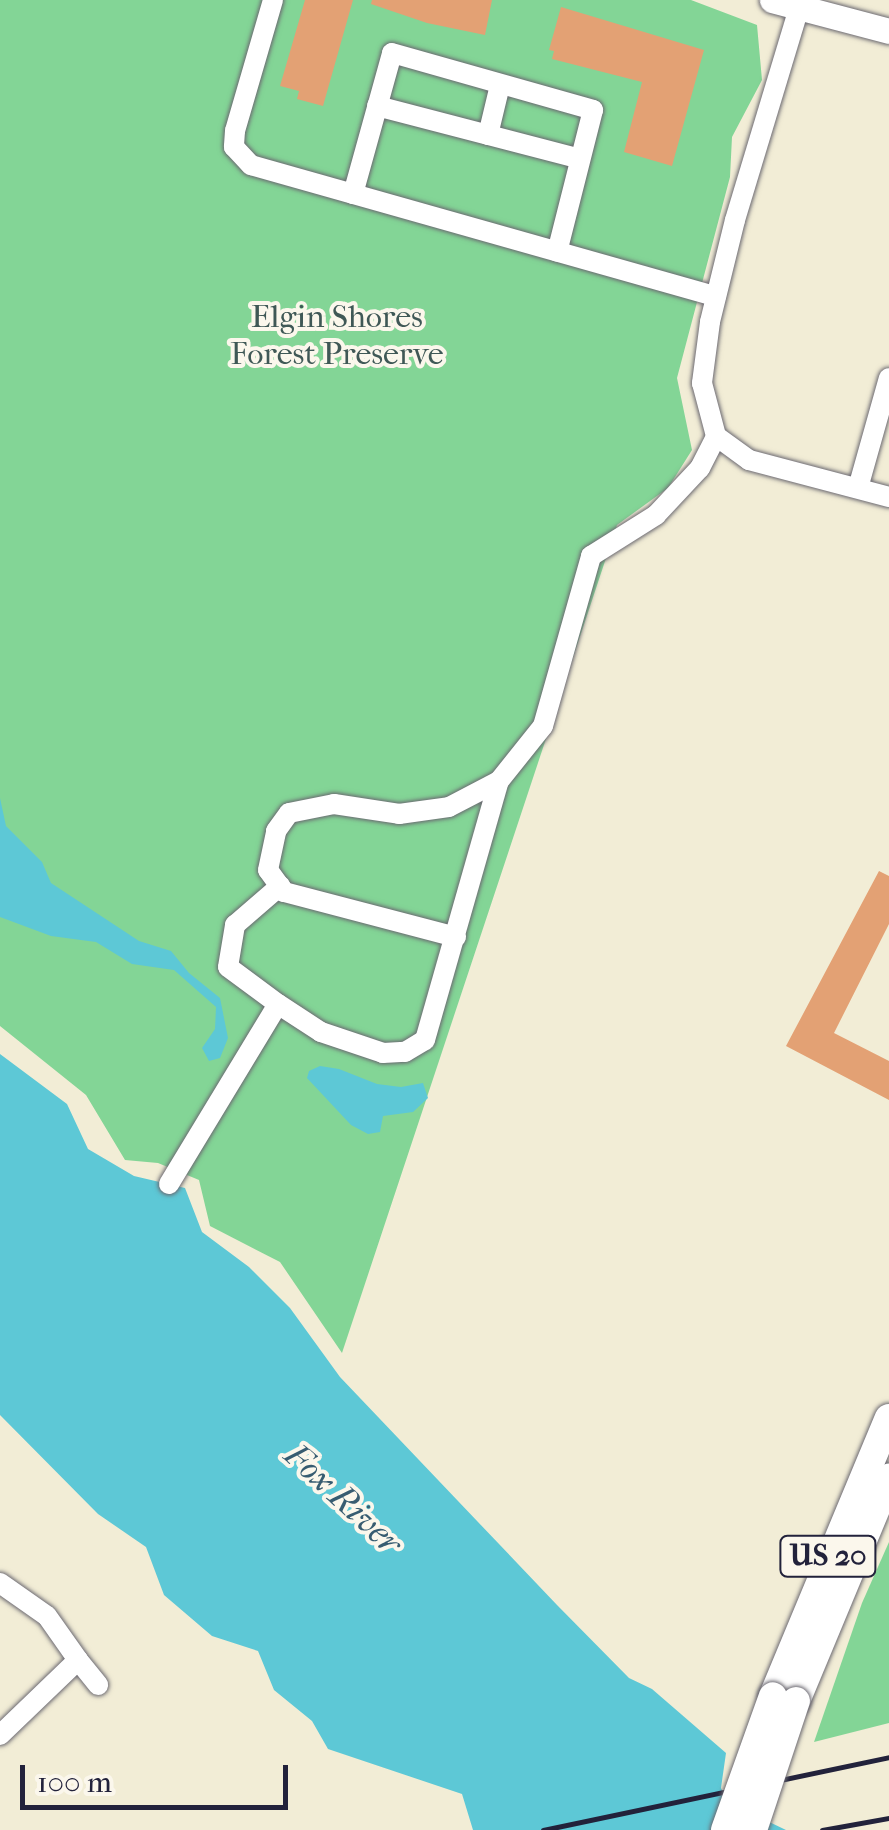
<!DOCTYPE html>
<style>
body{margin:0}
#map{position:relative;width:889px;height:1830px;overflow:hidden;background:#f2edd6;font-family:"IM FELL French Canon",serif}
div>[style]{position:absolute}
.green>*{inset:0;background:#83d596}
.water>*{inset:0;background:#5dc8d6}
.building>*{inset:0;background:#e3a174}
.roads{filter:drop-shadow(0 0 2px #6b6971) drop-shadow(0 0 2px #6b6971)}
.minor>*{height:20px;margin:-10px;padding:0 10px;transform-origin:10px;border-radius:10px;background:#fff}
.major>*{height:25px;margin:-12.5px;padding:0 12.5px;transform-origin:12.5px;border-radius:12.5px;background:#fff}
.highway>*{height:28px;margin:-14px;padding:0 14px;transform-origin:14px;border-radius:14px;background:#fff}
.rail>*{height:5px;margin:-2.5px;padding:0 2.5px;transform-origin:2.5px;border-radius:2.5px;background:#22223b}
.bridges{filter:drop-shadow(0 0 2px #6b6971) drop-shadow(0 0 2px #6b6971)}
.highway-bridge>*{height:28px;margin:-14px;padding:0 14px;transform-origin:14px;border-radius:14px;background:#fff}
span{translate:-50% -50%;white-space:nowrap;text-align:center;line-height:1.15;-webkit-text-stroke:8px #fbf7ec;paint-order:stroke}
.shield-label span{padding:2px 8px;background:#fbf7ec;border:2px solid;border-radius:8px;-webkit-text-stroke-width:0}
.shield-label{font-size:30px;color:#22223b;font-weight:700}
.park-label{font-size:32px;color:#3f5856}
.water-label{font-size:35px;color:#375c71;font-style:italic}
.scale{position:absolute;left:20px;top:1765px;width:268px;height:45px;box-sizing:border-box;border:5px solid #22223b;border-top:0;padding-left:12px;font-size:30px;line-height:35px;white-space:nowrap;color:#22223b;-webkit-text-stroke:8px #fbf7ec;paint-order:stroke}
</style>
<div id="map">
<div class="green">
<div style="clip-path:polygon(0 0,691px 0,757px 25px,762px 80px,732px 137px,730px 177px,677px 378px,692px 450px,668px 488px,617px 525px,342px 1353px,280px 1262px,210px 1226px,199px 1180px,158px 1163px,125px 1160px,86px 1095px,0 1026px)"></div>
<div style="clip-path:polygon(889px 1542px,889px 1723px,814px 1742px,862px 1603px)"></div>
</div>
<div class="water">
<div style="clip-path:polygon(0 798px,6px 826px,42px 862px,51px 883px,139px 941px,171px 951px,189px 973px,220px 998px,228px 1038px,220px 1058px,209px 1061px,202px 1048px,215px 1029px,216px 1007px,174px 970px,132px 964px,96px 942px,51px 936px,0 917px)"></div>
<div style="clip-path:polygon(0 1054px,67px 1104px,88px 1149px,134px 1176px,185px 1188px,202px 1232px,249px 1267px,290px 1308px,340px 1377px,557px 1605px,629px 1678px,652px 1689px,726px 1753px,721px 1788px,728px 1802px,786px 1830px,473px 1830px,462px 1794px,328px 1749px,312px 1721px,274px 1690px,258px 1651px,212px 1636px,164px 1595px,146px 1547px,98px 1514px,0 1415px)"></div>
<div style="clip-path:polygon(320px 1066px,339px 1069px,377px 1084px,401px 1087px,423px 1083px,428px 1098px,413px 1112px,383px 1116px,380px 1132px,368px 1134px,351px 1125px,307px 1078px,309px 1071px)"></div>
</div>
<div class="building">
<div style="clip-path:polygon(305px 0,353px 0,323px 106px,297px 99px,299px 91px,280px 86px)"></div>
<div style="clip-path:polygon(372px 0,492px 0,485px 35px,427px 23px,371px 4px)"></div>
<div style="clip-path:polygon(561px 7px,704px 50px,672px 166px,624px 152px,642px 82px,552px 59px,554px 51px,549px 50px)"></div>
<div style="clip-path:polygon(879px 871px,889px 876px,889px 924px,834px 1033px,889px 1061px,889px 1100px,786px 1046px)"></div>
</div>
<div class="roads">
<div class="minor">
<div style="left:273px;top:0;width:136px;rotate:106.2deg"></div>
<div style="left:235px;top:131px;width:16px;rotate:94deg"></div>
<div style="left:234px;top:147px;width:25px;rotate:47deg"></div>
<div style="left:251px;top:165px;width:483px;rotate:15.8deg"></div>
<div style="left:799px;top:8px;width:221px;rotate:106.8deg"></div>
<div style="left:735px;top:220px;width:105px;rotate:103.8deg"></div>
<div style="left:710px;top:322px;width:62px;rotate:97.5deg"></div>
<div style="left:702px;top:383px;width:55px;rotate:75.2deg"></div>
<div style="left:716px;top:436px;width:41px;rotate:36deg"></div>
<div style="left:749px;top:460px;width:145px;rotate:14.8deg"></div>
<div style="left:377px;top:106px;width:210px;rotate:14.6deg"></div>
<div style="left:488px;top:135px;width:51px;rotate:-76.5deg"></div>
<div style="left:353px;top:194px;width:146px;rotate:-74.5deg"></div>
<div style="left:392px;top:53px;width:209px;rotate:15.8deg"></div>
<div style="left:593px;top:110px;width:146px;rotate:104.2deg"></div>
<div style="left:858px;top:488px;width:114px;rotate:-74.3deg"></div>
<div style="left:456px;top:937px;width:178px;rotate:-165.3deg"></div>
<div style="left:284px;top:892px;width:27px;rotate:-126deg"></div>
<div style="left:268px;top:870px;width:40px;rotate:-78deg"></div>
<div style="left:276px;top:831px;width:22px;rotate:-54deg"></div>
<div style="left:289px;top:813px;width:46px;rotate:-11.3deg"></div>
<div style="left:334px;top:804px;width:66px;rotate:8.7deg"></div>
<div style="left:399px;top:814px;width:50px;rotate:-8deg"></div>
<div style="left:449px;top:807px;width:56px;rotate:-27.5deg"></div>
<div style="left:499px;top:781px;width:70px;rotate:-51.3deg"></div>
<div style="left:543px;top:726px;width:177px;rotate:-74.2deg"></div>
<div style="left:591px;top:556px;width:77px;rotate:-32.2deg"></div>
<div style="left:656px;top:515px;width:64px;rotate:-46.9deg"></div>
<div style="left:700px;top:468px;width:36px;rotate:-63deg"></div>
<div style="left:278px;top:1004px;width:62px;rotate:-143.5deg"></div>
<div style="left:228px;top:967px;width:43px;rotate:-80.5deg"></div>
<div style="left:235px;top:925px;width:60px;rotate:-40.9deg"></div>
<div style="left:169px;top:1184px;width:210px;rotate:-58.8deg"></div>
<div style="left:278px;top:1004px;width:51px;rotate:33.1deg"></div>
<div style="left:321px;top:1032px;width:65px;rotate:18.7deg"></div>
<div style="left:383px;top:1053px;width:22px;rotate:-3deg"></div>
<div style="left:405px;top:1052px;width:23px;rotate:-31deg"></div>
<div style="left:425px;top:1040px;width:269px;rotate:-74.1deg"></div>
<div style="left:0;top:1583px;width:57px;rotate:35.1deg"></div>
<div style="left:47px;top:1616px;width:54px;rotate:54.8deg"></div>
<div style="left:78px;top:1660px;width:108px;rotate:136.1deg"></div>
<div style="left:78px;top:1660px;width:32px;rotate:51deg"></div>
</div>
<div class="major">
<div style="left:772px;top:0;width:121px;rotate:14.8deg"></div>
</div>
<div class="highway">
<div style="left:773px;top:1696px;width:301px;rotate:-67.4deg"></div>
<div style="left:796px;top:1701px;width:242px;rotate:-67.4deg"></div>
</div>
</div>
<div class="rail">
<div style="left:543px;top:1830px;width:354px;rotate:-11.9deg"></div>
<div style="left:822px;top:1830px;width:68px;rotate:-10.2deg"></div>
</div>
<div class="bridges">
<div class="highway-bridge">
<div style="left:725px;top:1830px;width:142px;rotate:-70.3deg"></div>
<div style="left:753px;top:1830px;width:136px;rotate:-71.6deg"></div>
</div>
</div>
<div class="shield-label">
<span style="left:828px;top:1556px">US 20</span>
</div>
<div class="park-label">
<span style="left:337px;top:336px">Elgin Shores<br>Forest Preserve</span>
</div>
<div class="water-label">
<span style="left:343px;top:1499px;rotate:43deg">Fox River</span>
</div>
<div class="scale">100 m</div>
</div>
